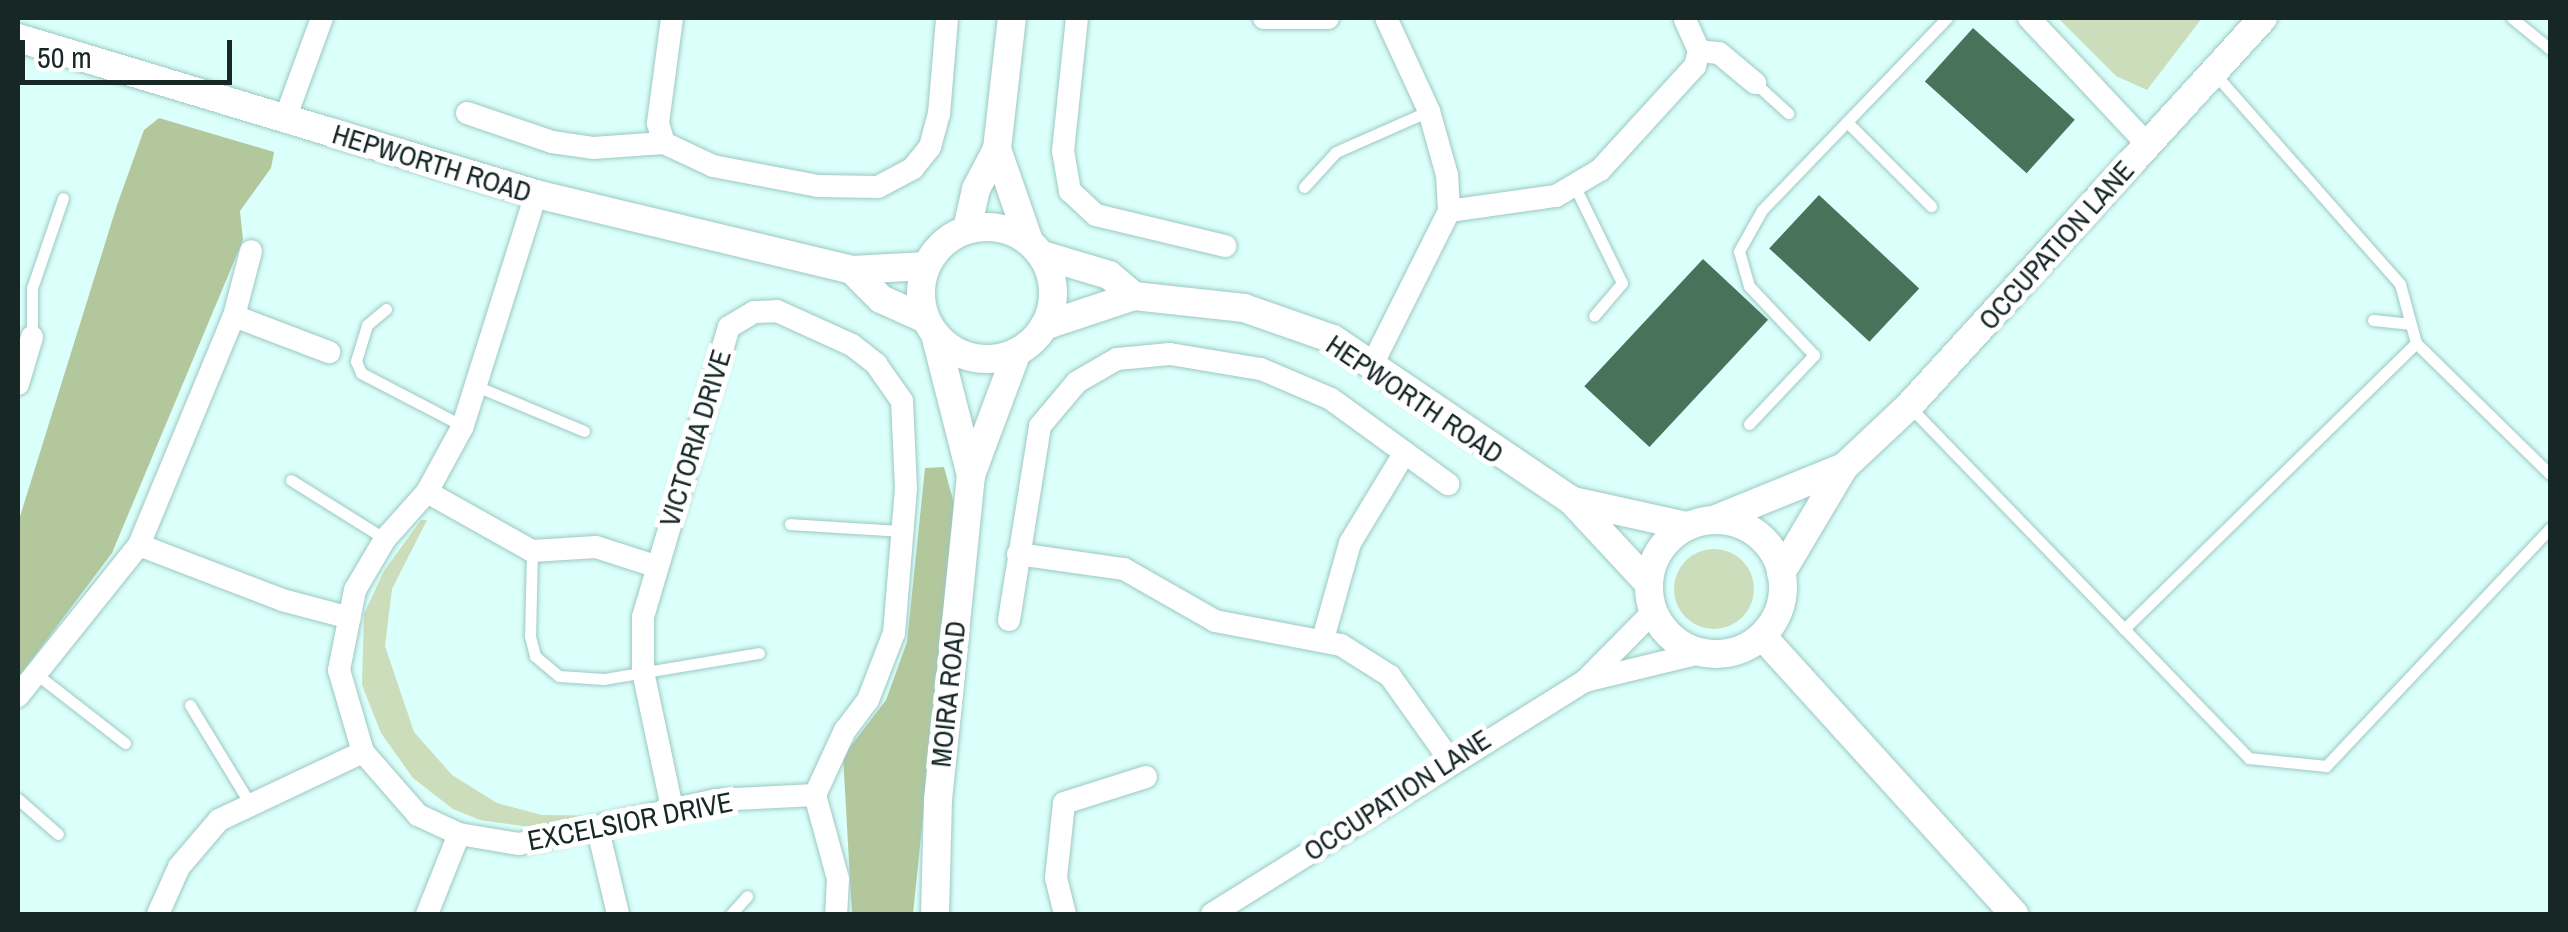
<!DOCTYPE html>
<style>
body{margin:0}
#map{position:relative;width:2568px;height:932px;overflow:hidden;background:#dbfffb;font-family:"Archivo Narrow",sans-serif}
div>[style]{position:absolute}
.green>*{inset:0;background:#cbddba}
.round{border-radius:50%}
.forest>*{inset:0;background:#b2c79c}
.building>*{inset:0;background:#46735a;transform-origin:0 0}
.roads{filter:drop-shadow(0 0 2px #9cc8c3) drop-shadow(0 0 2px #9cc8c3)}
.service>*{height:11px;margin:-5.5px;padding:0 5.5px;transform-origin:5.5px;border-radius:5.5px;background:#fff}
.minor>*{height:22px;margin:-11px;padding:0 11px;transform-origin:11px;border-radius:11px;background:#fff}
.tertiary>*{height:28px;margin:-14px;padding:0 14px;transform-origin:14px;border-radius:14px;background:#fff}
.tertiary>.ring{margin:-14px;padding:0;box-sizing:content-box;background:none;border:28px solid #fff;border-radius:50%}
span{translate:-50% -50%;white-space:nowrap;text-align:center;line-height:1.15;-webkit-text-stroke:10px #fff;paint-order:stroke}
.street-label{font-size:28px;color:#162726}
.frame{position:absolute;inset:0;border:20px solid #162726;pointer-events:none}
.scale{position:absolute;left:20px;top:40px;width:212px;height:45px;box-sizing:border-box;border:5px solid #162726;border-top:0;padding-left:12px;font-size:30px;line-height:35px;white-space:nowrap;color:#162726;-webkit-text-stroke:8px #fff;paint-order:stroke}
</style>
<div id="map">
<div class="green">
<div style="clip-path:polygon(2058px 18px,2202px 18px,2147px 90px,2116px 76px)"></div>
<div style="clip-path:polygon(421px 520px,427px 520px,392px 589px,385px 646px,414px 732px,452px 775px,497px 803px,542px 815px,614px 816px,537px 828px,480px 820px,453px 809px,413px 778px,381px 733px,362px 685px,364px 614px,384px 571px)"></div>
<div class="round" style="left:1674px;top:549px;width:80px;height:80px"></div>
</div>
<div class="forest">
<div style="clip-path:polygon(159px 118px,274px 152px,271px 168px,240px 211px,243px 240px,112px 553px,18px 678px,18px 523px,117px 205px,144px 130px)"></div>
<div style="clip-path:polygon(944px 467px,955px 507px,913px 914px,852px 914px,843px 756px,886px 700px,907px 642px,925px 468px)"></div>
</div>
<div class="building">
<div style="left:1973px;top:28px;width:137px;height:72px;rotate:42deg"></div>
<div style="left:1819px;top:195px;width:137px;height:73px;rotate:43deg"></div>
<div style="left:1703px;top:259px;width:89px;height:174px;rotate:43deg"></div>
</div>
<div class="roads">
<div class="service">
<div style="left:2512px;top:18px;width:49px;rotate:39.2deg"></div>
<div style="left:2214px;top:73px;width:281px;rotate:48.6deg"></div>
<div style="left:2400px;top:284px;width:61px;rotate:74.8deg"></div>
<div style="left:2416px;top:343px;width:187px;rotate:44.4deg"></div>
<div style="left:1755px;top:83px;width:45px;rotate:42.3deg"></div>
<div style="left:1847px;top:122px;width:119px;rotate:45deg"></div>
<div style="left:1304px;top:187px;width:47px;rotate:-47.6deg"></div>
<div style="left:1336px;top:152px;width:102px;rotate:-23.8deg"></div>
<div style="left:1575px;top:187px;width:107px;rotate:63.9deg"></div>
<div style="left:1622px;top:283px;width:43px;rotate:130.3deg"></div>
<div style="left:386px;top:309px;width:25px;rotate:140deg"></div>
<div style="left:367px;top:325px;width:38px;rotate:107deg"></div>
<div style="left:356px;top:361px;width:13px;rotate:67deg"></div>
<div style="left:361px;top:373px;width:115px;rotate:27.5deg"></div>
<div style="left:2373px;top:320px;width:36px;rotate:6deg"></div>
<div style="left:32px;top:337px;width:49px;rotate:-90deg"></div>
<div style="left:32px;top:288px;width:95px;rotate:-71deg"></div>
<div style="left:476px;top:386px;width:117px;rotate:22.6deg"></div>
<div style="left:1909px;top:406px;width:489px;rotate:46deg"></div>
<div style="left:2249px;top:758px;width:77px;rotate:5.9deg"></div>
<div style="left:2326px;top:766px;width:327px;rotate:-46.7deg"></div>
<div style="left:1749px;top:424px;width:95px;rotate:-46.7deg"></div>
<div style="left:1814px;top:355px;width:95px;rotate:-133.3deg"></div>
<div style="left:1749px;top:286px;width:36px;rotate:-106deg"></div>
<div style="left:1739px;top:251px;width:47px;rotate:-60.7deg"></div>
<div style="left:1762px;top:210px;width:267px;rotate:-46.1deg"></div>
<div style="left:291px;top:480px;width:111px;rotate:32.1deg"></div>
<div style="left:790px;top:524px;width:112px;rotate:3.6deg"></div>
<div style="left:532px;top:551px;width:85px;rotate:91.3deg"></div>
<div style="left:530px;top:636px;width:21px;rotate:76deg"></div>
<div style="left:535px;top:656px;width:31px;rotate:40deg"></div>
<div style="left:559px;top:676px;width:45px;rotate:3.8deg"></div>
<div style="left:604px;top:679px;width:157px;rotate:-9.5deg"></div>
<div style="left:2124px;top:629px;width:409px;rotate:-44.4deg"></div>
<div style="left:35px;top:673px;width:114px;rotate:37.9deg"></div>
<div style="left:190px;top:705px;width:114px;rotate:58.7deg"></div>
<div style="left:18px;top:799px;width:53px;rotate:41.2deg"></div>
<div style="left:731px;top:914px;width:24px;rotate:-48deg"></div>
</div>
<div class="minor">
<div style="left:1077px;top:18px;width:134px;rotate:96deg"></div>
<div style="left:1063px;top:151px;width:41px;rotate:80.1deg"></div>
<div style="left:1070px;top:191px;width:35px;rotate:43deg"></div>
<div style="left:1096px;top:215px;width:133px;rotate:13.5deg"></div>
<div style="left:1264px;top:18px;width:64px"></div>
<div style="left:2029px;top:18px;width:174px;rotate:46.9deg"></div>
<div style="left:1699px;top:51px;width:20px;rotate:6deg"></div>
<div style="left:1719px;top:53px;width:47px;rotate:39.8deg"></div>
<div style="left:467px;top:113px;width:90px;rotate:18.8deg"></div>
<div style="left:552px;top:142px;width:41px;rotate:8.3deg"></div>
<div style="left:593px;top:148px;width:71px;rotate:-4deg"></div>
<div style="left:664px;top:143px;width:54px;rotate:25.1deg"></div>
<div style="left:713px;top:166px;width:107px;rotate:10.8deg"></div>
<div style="left:818px;top:186px;width:60px;rotate:1deg"></div>
<div style="left:878px;top:187px;width:40px;rotate:-28deg"></div>
<div style="left:913px;top:168px;width:27px;rotate:-51deg"></div>
<div style="left:930px;top:147px;width:34px;rotate:-75deg"></div>
<div style="left:939px;top:114px;width:96px;rotate:-85.2deg"></div>
<div style="left:285px;top:119px;width:108px;rotate:-69.9deg"></div>
<div style="left:664px;top:143px;width:21px;rotate:-107deg"></div>
<div style="left:658px;top:123px;width:106px;rotate:-82.4deg"></div>
<div style="left:536px;top:194px;width:243px;rotate:107.5deg"></div>
<div style="left:463px;top:426px;width:75px;rotate:118.6deg"></div>
<div style="left:427px;top:492px;width:63px;rotate:131.8deg"></div>
<div style="left:385px;top:539px;width:59px;rotate:120.5deg"></div>
<div style="left:355px;top:590px;width:82px;rotate:101.3deg"></div>
<div style="left:339px;top:670px;width:85px;rotate:73.7deg"></div>
<div style="left:363px;top:752px;width:84px;rotate:48.9deg"></div>
<div style="left:418px;top:815px;width:45px;rotate:24.9deg"></div>
<div style="left:459px;top:834px;width:61px;rotate:9.5deg"></div>
<div style="left:519px;top:844px;width:202px;rotate:-12.6deg"></div>
<div style="left:716px;top:800px;width:99px;rotate:-2.9deg"></div>
<div style="left:815px;top:795px;width:87px;rotate:74.7deg"></div>
<div style="left:838px;top:879px;width:35px;rotate:93deg"></div>
<div style="left:1449px;top:211px;width:108px;rotate:-8deg"></div>
<div style="left:1556px;top:196px;width:51px;rotate:-30.6deg"></div>
<div style="left:1600px;top:170px;width:141px;rotate:-47.6deg"></div>
<div style="left:1695px;top:66px;width:16px;rotate:-75deg"></div>
<div style="left:1699px;top:51px;width:36px;rotate:-114deg"></div>
<div style="left:234px;top:316px;width:102px;rotate:20.8deg"></div>
<div style="left:1373px;top:363px;width:170px;rotate:-63.4deg"></div>
<div style="left:1449px;top:211px;width:36px;rotate:-93deg"></div>
<div style="left:1447px;top:175px;width:66px;rotate:-105.7deg"></div>
<div style="left:1429px;top:111px;width:102px;rotate:-114.8deg"></div>
<div style="left:18px;top:384px;width:49px;rotate:-73.4deg"></div>
<div style="left:427px;top:492px;width:120px;rotate:29.3deg"></div>
<div style="left:532px;top:551px;width:64px;rotate:-3.6deg"></div>
<div style="left:596px;top:547px;width:62px;rotate:17.9deg"></div>
<div style="left:139px;top:545px;width:153px;rotate:21deg"></div>
<div style="left:282px;top:600px;width:70px;rotate:14.8deg"></div>
<div style="left:1018px;top:554px;width:107px;rotate:8.1deg"></div>
<div style="left:1124px;top:569px;width:105px;rotate:29.7deg"></div>
<div style="left:1215px;top:621px;width:128px;rotate:10.8deg"></div>
<div style="left:1341px;top:645px;width:58px;rotate:32.3deg"></div>
<div style="left:1390px;top:676px;width:103px;rotate:54.5deg"></div>
<div style="left:1009px;top:620px;width:196px;rotate:-80.9deg"></div>
<div style="left:1040px;top:426px;width:57px;rotate:-49.9deg"></div>
<div style="left:1077px;top:382px;width:46px;rotate:-29.9deg"></div>
<div style="left:1117px;top:359px;width:53px;rotate:-5.4deg"></div>
<div style="left:1170px;top:354px;width:92px;rotate:9.4deg"></div>
<div style="left:1261px;top:369px;width:76px;rotate:23.2deg"></div>
<div style="left:1331px;top:399px;width:145px;rotate:36deg"></div>
<div style="left:1323px;top:639px;width:100px;rotate:-74.3deg"></div>
<div style="left:1350px;top:543px;width:104px;rotate:-58.8deg"></div>
<div style="left:1585px;top:681px;width:115px;rotate:-13.6deg"></div>
<div style="left:18px;top:696px;width:193px;rotate:-51.3deg"></div>
<div style="left:139px;top:545px;width:248px;rotate:-67.5deg"></div>
<div style="left:234px;top:316px;width:67px;rotate:-75.3deg"></div>
<div style="left:672px;top:808px;width:139px;rotate:-102deg"></div>
<div style="left:643px;top:672px;width:55px;rotate:-90deg"></div>
<div style="left:643px;top:617px;width:302px;rotate:-73.5deg"></div>
<div style="left:729px;top:327px;width:29px;rotate:-31deg"></div>
<div style="left:754px;top:312px;width:23px;rotate:-2deg"></div>
<div style="left:777px;top:311px;width:82px;rotate:24.4deg"></div>
<div style="left:852px;top:345px;width:31px;rotate:38deg"></div>
<div style="left:876px;top:364px;width:45px;rotate:54.9deg"></div>
<div style="left:902px;top:401px;width:87px;rotate:87.4deg"></div>
<div style="left:906px;top:488px;width:145px;rotate:94.7deg"></div>
<div style="left:894px;top:633px;width:72px;rotate:111.2deg"></div>
<div style="left:868px;top:700px;width:38px;rotate:127deg"></div>
<div style="left:845px;top:730px;width:72px;rotate:114.8deg"></div>
<div style="left:598px;top:830px;width:86px;rotate:76.6deg"></div>
<div style="left:158px;top:914px;width:51px;rotate:-65.9deg"></div>
<div style="left:179px;top:867px;width:62px;rotate:-49.6deg"></div>
<div style="left:219px;top:820px;width:159px;rotate:-25.3deg"></div>
<div style="left:427px;top:914px;width:86px;rotate:-68.2deg"></div>
<div style="left:1065px;top:914px;width:37px;rotate:-104deg"></div>
<div style="left:1056px;top:878px;width:75px;rotate:-83.9deg"></div>
<div style="left:1064px;top:803px;width:86px;rotate:-17.6deg"></div>
<div style="left:1212px;top:914px;width:440px;rotate:-32deg"></div>
<div style="left:1585px;top:681px;width:100px;rotate:-45.4deg"></div>
</div>
<div class="tertiary">
<div style="left:18px;top:38px;width:541px;rotate:16.76deg"></div>
<div style="left:536px;top:194px;width:325px;rotate:13.5deg"></div>
<div style="left:852px;top:270px;width:74px;rotate:-3.1deg"></div>
<div style="left:997px;top:149px;width:97px;rotate:70.8deg"></div>
<div class="ring" style="left:921px;top:227px;width:104px;height:104px"></div>
<div style="left:967px;top:229px;width:41px;rotate:-77.3deg"></div>
<div style="left:976px;top:189px;width:45px;rotate:-62.3deg"></div>
<div style="left:997px;top:149px;width:132px;rotate:-83.5deg"></div>
<div style="left:1042px;top:255px;width:70px;rotate:16.6deg"></div>
<div style="left:1109px;top:275px;width:33px;rotate:40deg"></div>
<div style="left:852px;top:270px;width:41px;rotate:45deg"></div>
<div style="left:881px;top:299px;width:48px;rotate:24.4deg"></div>
<div style="left:1044px;top:326px;width:95px;rotate:-18.4deg"></div>
<div style="left:1134px;top:296px;width:111px;rotate:6.2deg"></div>
<div style="left:1244px;top:308px;width:94px;rotate:19.2deg"></div>
<div style="left:1333px;top:339px;width:289px;rotate:34.1deg"></div>
<div style="left:1572px;top:501px;width:113px;rotate:47.1deg"></div>
<div style="left:935px;top:334px;width:146px;rotate:75.7deg"></div>
<div style="left:1573px;top:501px;width:117px;rotate:12.4deg"></div>
<div style="left:1716px;top:519px;width:138px;rotate:-22.1deg"></div>
<div class="ring" style="left:1649px;top:520px;width:106px;height:106px"></div>
<div style="left:1781px;top:573px;width:123px;rotate:-59.3deg"></div>
<div style="left:1844px;top:467px;width:89px;rotate:-43.2deg"></div>
<div style="left:1909px;top:406px;width:525px;rotate:-47.62deg"></div>
<div style="left:1763px;top:637px;width:374px;rotate:47.8deg"></div>
<div style="left:935px;top:914px;width:114px;rotate:-88.5deg"></div>
<div style="left:938px;top:800px;width:327px;rotate:-84.2deg"></div>
<div style="left:971px;top:475px;width:131px;rotate:-69.5deg"></div>
</div>
</div>
<div class="street-label">
<span style="left:432px;top:163px;rotate:17deg">HEPWORTH ROAD</span>
<span style="left:2056px;top:245px;rotate:-48deg">OCCUPATION LANE</span>
<span style="left:1415px;top:399px;rotate:34deg">HEPWORTH ROAD</span>
<span style="left:695px;top:438px;rotate:-73deg">VICTORIA DRIVE</span>
<span style="left:948px;top:694px;rotate:-84deg">MOIRA ROAD</span>
<span style="left:1397px;top:795px;rotate:-33deg">OCCUPATION LANE</span>
<span style="left:630px;top:821px;rotate:-11deg">EXCELSIOR DRIVE</span>
</div>
<div class="frame"></div>
<div class="scale">50 m</div>
</div>
